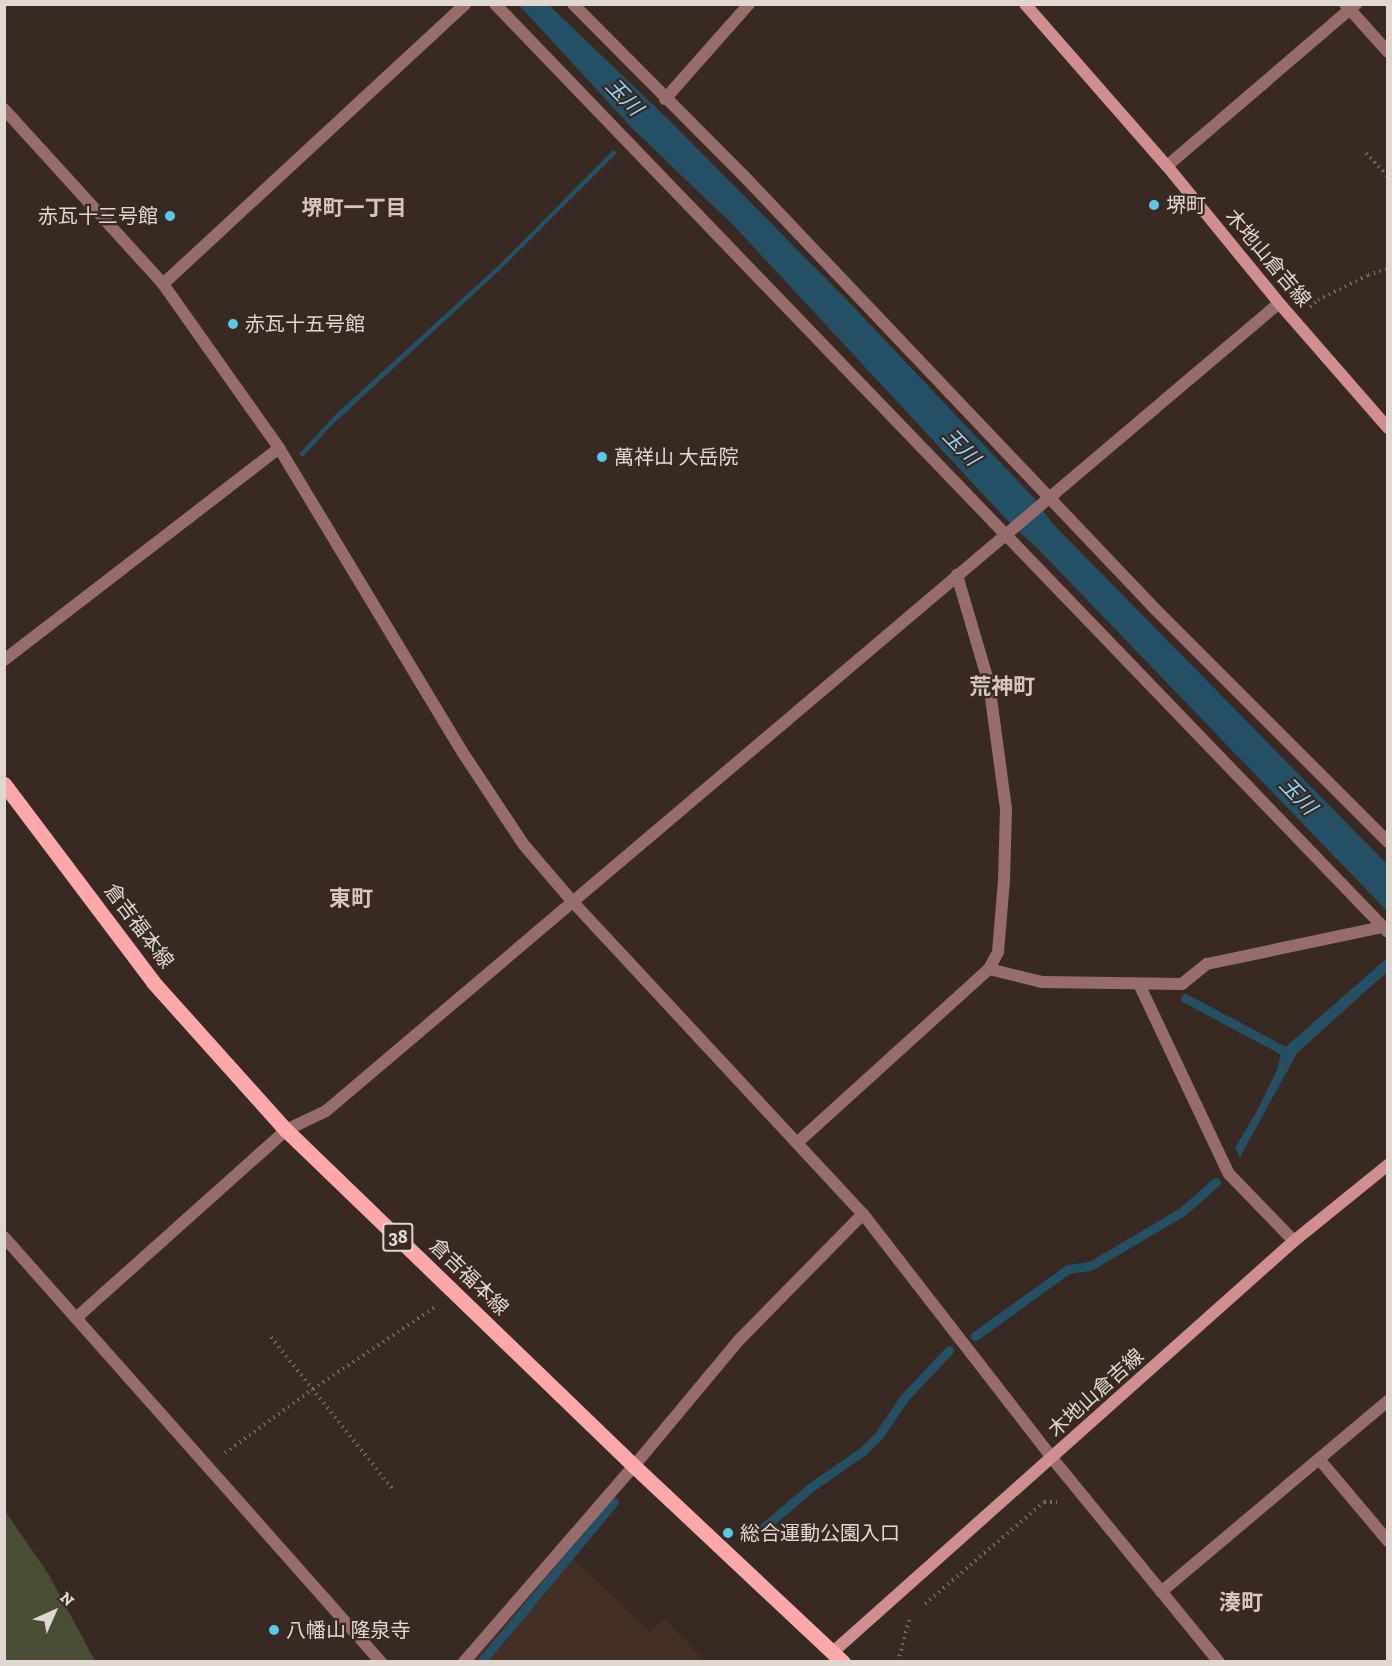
<!DOCTYPE html>
<meta charset="utf-8">
<style>
body{margin:0}
#map{position:relative;width:1392px;height:1666px;overflow:hidden;background:#382923;font-family:"Zilla Slab","Noto Sans JP",serif}
div>[style]{position:absolute}
.built>*{inset:0;background:#442f25}
.green>*{inset:0;background:#484d34}
.water>*{inset:0;background:#254f65}
.stream>*{height:9px;margin:-4.5px;padding:0 4.5px;transform-origin:4.5px;border-radius:4.5px;background:#254f65}
.path>*{height:4px;margin-top:-2px;transform-origin:0;background:repeating-linear-gradient(90deg,#746661 0 1.5px,transparent 0 6px)}
.service>*{height:12px;margin:-6px;padding:0 6px;transform-origin:6px;border-radius:6px;background:#966c6d}
.minor>*{height:12px;margin:-6px;padding:0 6px;transform-origin:6px;border-radius:6px;background:#966c6d}
.secondary>*{height:12px;margin:-6px;padding:0 6px;transform-origin:6px;border-radius:6px;background:#d18e90}
.primary>*{height:15px;margin:-7.5px;padding:0 7.5px;transform-origin:7.5px;border-radius:7.5px;background:#ffa8ac}
.dots>*{width:16px;height:16px;translate:-50% -50%;box-sizing:border-box;border:3px solid #382923;border-radius:50%}
span{translate:-50% -50%;white-space:nowrap;text-align:center;line-height:1.15;-webkit-text-stroke:4.5px #382923;paint-order:stroke}
.shield-label span{padding:2px 4px;background:#382923;border:2px solid;border-radius:4px;-webkit-text-stroke-width:0}
.shield-label{font-size:18px;color:#e0d6d2;font-weight:700}
.poi-label{font-size:20px;color:#e0d6d2}
.left{translate:0 -50%;text-align:left}
.right{translate:-100% -50%;text-align:right}
.street-label{font-size:20px;color:#e0d6d2}
.water-label{font-size:21px;color:#90d7ff;font-style:italic}
.neighbourhood-label{font-size:21px;color:#d8c5bc;font-weight:700}
.quarter-label{font-size:22px;color:#d8c5bc;font-weight:700}
.frame{position:absolute;inset:0;border:6px solid #e0d6d2;pointer-events:none}
.north{position:absolute;left:24px;top:1582px;width:60px;height:60px;-webkit-text-stroke:4px #382923;paint-order:stroke;rotate:45deg;font-size:16px;font-weight:700;line-height:24px;text-align:center;color:#e0d6d2}
.north::after{content:'';display:block;margin:auto;width:21px;height:27px;background:#e0d6d2;clip-path:polygon(50% 0,100% 100%,50% 72%,0 100%)}
</style>
<div id="map">
<div class="built">
<div style="clip-path:polygon(567px 1552px,650px 1632px,664px 1619px,705px 1661px,471px 1662px)"></div>
</div>
<div class="green">
<div style="clip-path:polygon(5px 1511px,49px 1575px,95px 1661px,5px 1661px)"></div>
</div>
<div class="water">
<div style="clip-path:polygon(519px 5px,549px 5px,672px 123px,848px 301px,1034px 498px,1052px 523px,1387px 864px,1387px 911px,1038px 549px,1006px 519px,735px 227px,632px 128px)"></div>
<div style="clip-path:polygon(613px 150px,617px 153px,500px 270px,330px 427px,303px 457px,299px 454px,336px 414px,499px 265px)"></div>
<div style="clip-path:polygon(1385px 960px,1387px 962px,1387px 972px,1297px 1053px,1240px 1157px,1235px 1148px,1257px 1111px,1277px 1070px,1282px 1050px)"></div>
</div>
<div class="stream">
<div style="left:1185px;top:998px;width:119px;rotate:28.1deg"></div>
<div style="left:975px;top:1336px;width:115px;rotate:-35.8deg"></div>
<div style="left:1068px;top:1269px;width:22px;rotate:-8deg"></div>
<div style="left:1090px;top:1266px;width:108px;rotate:-30.6deg"></div>
<div style="left:1183px;top:1211px;width:44px;rotate:-41.3deg"></div>
<div style="left:762px;top:1529px;width:65px;rotate:-40.6deg"></div>
<div style="left:811px;top:1487px;width:63px;rotate:-34.7deg"></div>
<div style="left:863px;top:1451px;width:23px;rotate:-45deg"></div>
<div style="left:879px;top:1435px;width:45px;rotate:-56deg"></div>
<div style="left:904px;top:1398px;width:66px;rotate:-46.8deg"></div>
<div style="left:481px;top:1662px;width:208px;rotate:-50.3deg"></div>
</div>
<div class="path">
<div style="left:1366px;top:153px;width:33px;rotate:47deg"></div>
<div style="left:1310px;top:307px;width:11px;rotate:-41deg"></div>
<div style="left:1318px;top:300px;width:56px;rotate:-26.6deg"></div>
<div style="left:1368px;top:275px;width:21px;rotate:-17deg"></div>
<div style="left:271px;top:1337px;width:196px;rotate:51.4deg"></div>
<div style="left:225px;top:1453px;width:109px;rotate:-36deg"></div>
<div style="left:313px;top:1389px;width:147px;rotate:-33.9deg"></div>
<div style="left:925px;top:1604px;width:157px;rotate:-40.6deg"></div>
<div style="left:1044px;top:1502px;width:16px"></div>
<div style="left:898px;top:1662px;width:48px;rotate:-75.4deg"></div>
</div>
<div class="service">
<div style="left:665px;top:99px;width:127px;rotate:-48.5deg"></div>
</div>
<div class="minor">
<div style="left:495px;top:4px;width:1288px;rotate:46.1deg"></div>
<div style="left:573px;top:4px;width:241px;rotate:45.2deg"></div>
<div style="left:743px;top:175px;width:598px;rotate:46.49deg"></div>
<div style="left:1155px;top:609px;width:330px;rotate:45deg"></div>
<div style="left:1345px;top:4px;width:64px;rotate:48.1deg"></div>
<div style="left:4px;top:109px;width:236px;rotate:47.7deg"></div>
<div style="left:163px;top:284px;width:201px;rotate:54.7deg"></div>
<div style="left:279px;top:448px;width:356px;rotate:58.9deg"></div>
<div style="left:463px;top:753px;width:110px;rotate:56.5deg"></div>
<div style="left:524px;top:845px;width:74px;rotate:49.4deg"></div>
<div style="left:572px;top:901px;width:427px;rotate:47.1deg"></div>
<div style="left:863px;top:1214px;width:309px;rotate:52.2deg"></div>
<div style="left:1052px;top:1458px;width:264px;rotate:50.7deg"></div>
<div style="left:1167px;top:166px;width:249px;rotate:-40.6deg"></div>
<div style="left:163px;top:284px;width:412px;rotate:-42.8deg"></div>
<div style="left:4px;top:660px;width:347px;rotate:-37.6deg"></div>
<div style="left:989px;top:969px;width:55px;rotate:13.8deg"></div>
<div style="left:1042px;top:982px;width:140px;rotate:0.8deg"></div>
<div style="left:1182px;top:984px;width:32px;rotate:-39deg"></div>
<div style="left:1207px;top:964px;width:180px;rotate:-11.9deg"></div>
<div style="left:1139px;top:984px;width:210px;rotate:64.7deg"></div>
<div style="left:1229px;top:1174px;width:93px;rotate:45.9deg"></div>
<div style="left:798px;top:1142px;width:258px;rotate:-42.2deg"></div>
<div style="left:989px;top:969px;width:19px;rotate:-62deg"></div>
<div style="left:998px;top:952px;width:71px;rotate:-85.2deg"></div>
<div style="left:1004px;top:881px;width:72px;rotate:-88.4deg"></div>
<div style="left:1006px;top:809px;width:126px;rotate:-97.7deg"></div>
<div style="left:989px;top:684px;width:114px;rotate:-106.4deg"></div>
<div style="left:4px;top:1237px;width:568px;rotate:48.43deg"></div>
<div style="left:76px;top:1318px;width:282px;rotate:-41.8deg"></div>
<div style="left:286px;top:1130px;width:44px;rotate:-25.4deg"></div>
<div style="left:326px;top:1111px;width:1249px;rotate:-40.29deg"></div>
<div style="left:1319px;top:1459px;width:107px;rotate:49.9deg"></div>
<div style="left:1161px;top:1592px;width:297px;rotate:-40.1deg"></div>
<div style="left:464px;top:1662px;width:259px;rotate:-49.1deg"></div>
<div style="left:634px;top:1466px;width:165px;rotate:-50.2deg"></div>
<div style="left:740px;top:1339px;width:175px;rotate:-45.5deg"></div>
</div>
<div class="secondary">
<div style="left:1025px;top:4px;width:215px;rotate:48.8deg"></div>
<div style="left:1167px;top:166px;width:177px;rotate:50.7deg"></div>
<div style="left:1279px;top:303px;width:166px;rotate:48.9deg"></div>
<div style="left:833px;top:1652px;width:618px;rotate:-41.72deg"></div>
<div style="left:1294px;top:1241px;width:121px;rotate:-39deg"></div>
</div>
<div class="primary">
<div style="left:4px;top:784px;width:248px;rotate:53deg"></div>
<div style="left:153px;top:982px;width:199px;rotate:48.1deg"></div>
<div style="left:286px;top:1130px;width:484px;rotate:44deg"></div>
<div style="left:634px;top:1466px;width:287px;rotate:43.2deg"></div>
</div>
<div class="dots">
<div style="left:1154px;top:205px;background:#5ac8e6"></div>
<div style="left:170px;top:216px;background:#5ac8e6"></div>
<div style="left:233px;top:324px;background:#5ac8e6"></div>
<div style="left:602px;top:457px;background:#5ac8e6"></div>
<div style="left:728px;top:1533px;background:#5ac8e6"></div>
<div style="left:274px;top:1630px;background:#5ac8e6"></div>
</div>
<div class="shield-label">
<span style="left:398px;top:1237px">38</span>
</div>
<div class="poi-label">
<span class="left" style="left:1166px;top:205px">堺町</span>
<span class="right" style="left:158px;top:216px">赤瓦十三号館</span>
<span class="left" style="left:245px;top:324px">赤瓦十五号館</span>
<span class="left" style="left:614px;top:457px">萬祥山 大岳院</span>
<span class="left" style="left:740px;top:1533px">総合運動公園入口</span>
<span class="left" style="left:286px;top:1630px">八幡山 隆泉寺</span>
</div>
<div class="street-label">
<span style="left:1268px;top:258px;rotate:50deg">木地山倉吉線</span>
<span style="left:139px;top:926px;rotate:53deg">倉吉福本線</span>
<span style="left:469px;top:1277px;rotate:44deg">倉吉福本線</span>
<span style="left:1096px;top:1393px;rotate:-42deg">木地山倉吉線</span>
</div>
<div class="water-label">
<span style="left:624px;top:97px;rotate:46deg">玉川</span>
<span style="left:961px;top:447px;rotate:46deg">玉川</span>
<span style="left:1298px;top:796px;rotate:46deg">玉川</span>
</div>
<div class="neighbourhood-label">
<span style="left:354px;top:208px">堺町一丁目</span>
</div>
<div class="quarter-label">
<span style="left:1002px;top:687px">荒神町</span>
<span style="left:351px;top:899px">東町</span>
<span style="left:1241px;top:1603px">湊町</span>
</div>
<div class="frame"></div>
<div class="north">N</div>
</div>
